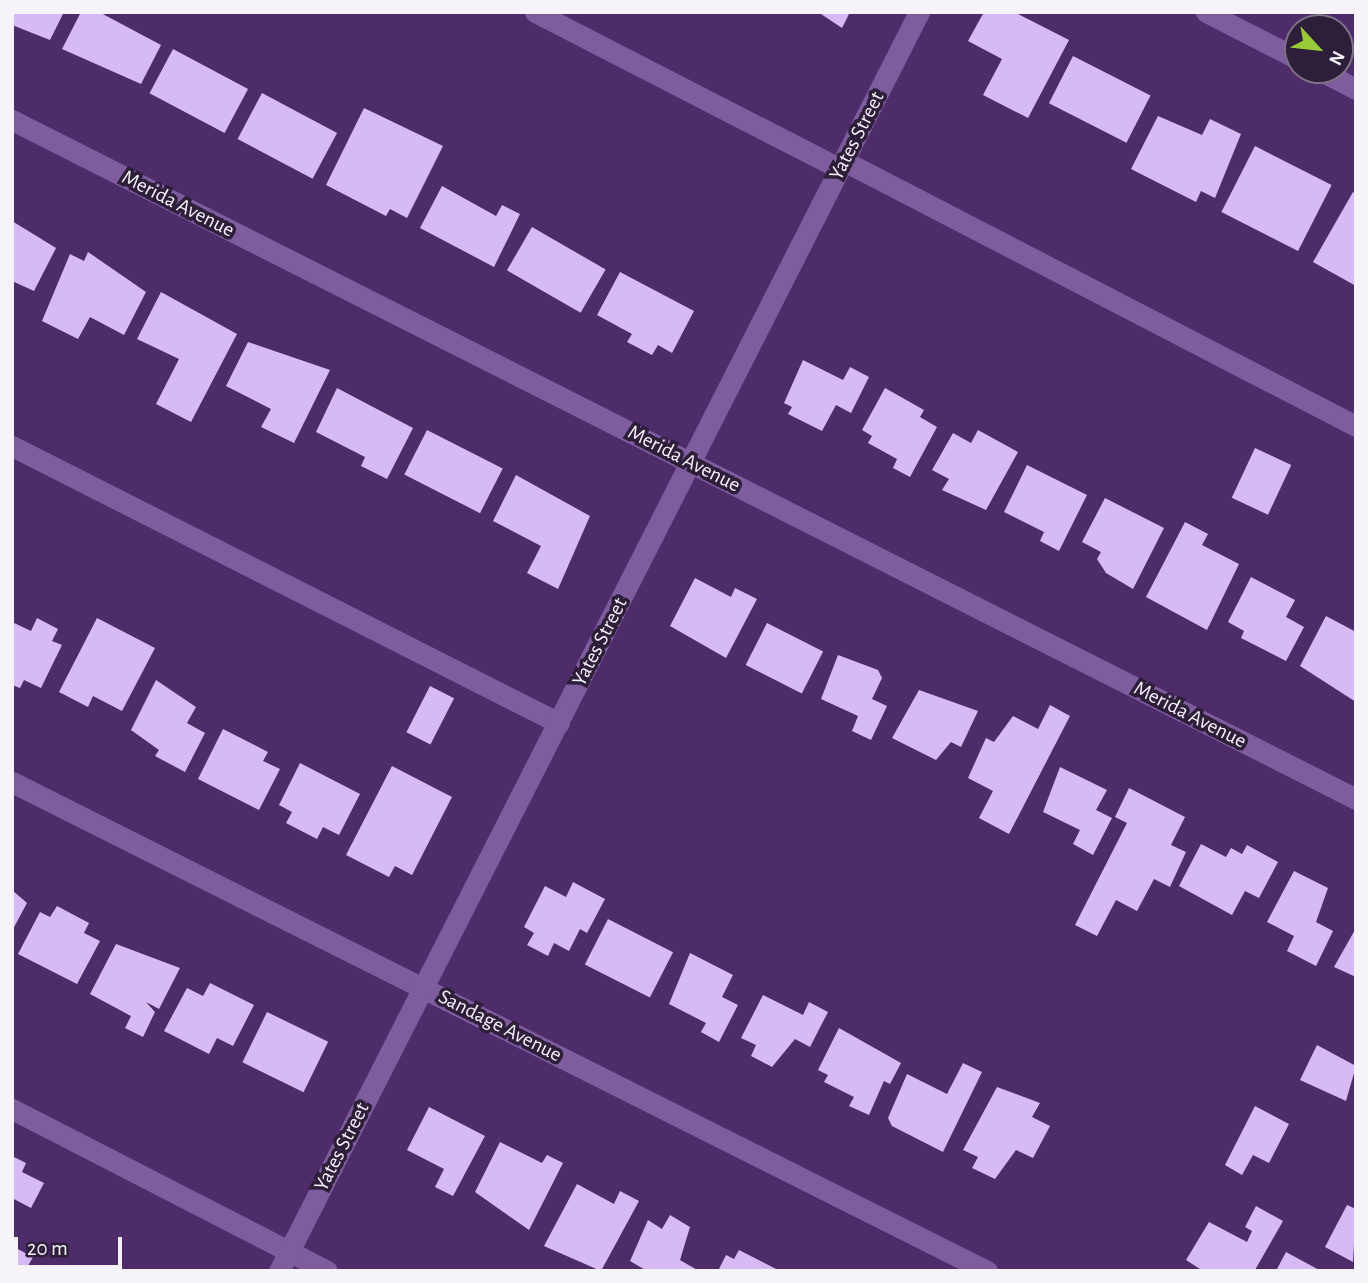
<!DOCTYPE html>
<style>
body{margin:0}
#map{position:relative;width:1368px;height:1283px;overflow:hidden;background:#4e2c6a;font-family:"Alegreya Sans",sans-serif}
div>[style]{position:absolute}
.building>*{inset:0;background:#d7baf5;transform-origin:0 0}
.minor>*{height:21px;margin:-10.5px;padding:0 10.5px;transform-origin:10.5px;border-radius:10.5px;background:#7e5c9e}
span{translate:-50% -50%;white-space:nowrap;text-align:center;line-height:1.15;-webkit-text-stroke:7px #2d1e3a;paint-order:stroke}
.street-label{font-size:21px;color:#f6f3fb}
.frame{position:absolute;inset:0;border:14px solid #f6f3fb;pointer-events:none}
.north{position:absolute;left:1284px;top:14px;width:70px;height:70px;box-sizing:border-box;background:#2d1e3a;border:2px solid #7d7387;border-radius:50%;rotate:117deg;font-size:19px;font-weight:700;line-height:28px;text-align:center;color:#f6f3fb}
.north::after{content:'';display:block;margin:auto;width:24px;height:32px;background:#98cb37;clip-path:polygon(50% 0,100% 100%,50% 72%,0 100%)}
.scale{position:absolute;left:14px;top:1237px;width:108px;height:32px;box-sizing:border-box;border:4px solid #f6f3fb;border-top:0;padding-left:9px;font-size:21px;line-height:24px;white-space:nowrap;color:#f6f3fb;-webkit-text-stroke:5px #2d1e3a;paint-order:stroke}
</style>
<div id="map">
<div class="building">
<div style="clip-path:polygon(12px 12px,64px 12px,50px 40px,12px 25px)"></div>
<div style="clip-path:polygon(81px 12px,99px 12px,161px 45px,141px 84px,62px 49px)"></div>
<div style="clip-path:polygon(818px 12px,850px 12px,842px 28px)"></div>
<div style="clip-path:polygon(984px 12px,1014px 12px,1069px 40px,1028px 118px,983px 95px,1002px 59px,968px 41px)"></div>
<div style="left:173px;top:49px;width:85px;height:50px;rotate:28deg"></div>
<div style="left:1073px;top:56px;width:87px;height:53px;rotate:27deg"></div>
<div style="left:262px;top:93px;width:85px;height:52px;rotate:28deg"></div>
<div style="clip-path:polygon(364px 108px,443px 146px,407px 218px,390px 209px,386px 216px,326px 185px)"></div>
<div style="clip-path:polygon(1158px 116px,1202px 135px,1210px 119px,1241px 134px,1215px 198px,1201px 191px,1196px 202px,1131px 169px)"></div>
<div style="left:1255px;top:146px;width:86px;height:74px;rotate:27deg"></div>
<div style="clip-path:polygon(442px 186px,496px 216px,502px 205px,520px 214px,494px 267px,420px 228px)"></div>
<div style="clip-path:polygon(1353px 192px,1356px 194px,1356px 286px,1313px 262px)"></div>
<div style="clip-path:polygon(12px 221px,56px 248px,34px 291px,12px 281px)"></div>
<div style="left:532px;top:227px;width:85px;height:50px;rotate:30deg"></div>
<div style="clip-path:polygon(88px 252px,146px 292px,124px 335px,90px 317px,78px 339px,42px 321px,70px 254px,84px 261px)"></div>
<div style="clip-path:polygon(620px 272px,694px 311px,672px 353px,658px 345px,652px 355px,627px 342px,632px 334px,597px 315px)"></div>
<div style="clip-path:polygon(161px 292px,237px 334px,191px 422px,156px 404px,179px 359px,137px 339px)"></div>
<div style="clip-path:polygon(248px 342px,330px 370px,294px 443px,261px 427px,271px 409px,226px 386px)"></div>
<div style="clip-path:polygon(803px 360px,843px 380px,850px 367px,869px 377px,851px 413px,836px 405px,822px 431px,788px 414px,792px 407px,784px 403px)"></div>
<div style="clip-path:polygon(337px 388px,413px 428px,387px 479px,361px 466px,365px 457px,316px 432px)"></div>
<div style="clip-path:polygon(885px 388px,924px 410px,920px 417px,937px 427px,910px 477px,893px 468px,897px 459px,868px 443px,872px 436px,862px 430px)"></div>
<div style="left:427px;top:430px;width:85px;height:50px;rotate:27deg"></div>
<div style="clip-path:polygon(978px 430px,1018px 452px,986px 510px,942px 490px,949px 479px,932px 470px,953px 433px,971px 443px)"></div>
<div style="left:1255px;top:448px;width:40px;height:55px;rotate:25deg"></div>
<div style="clip-path:polygon(1027px 465px,1087px 495px,1059px 551px,1040px 541px,1044px 532px,1004px 512px)"></div>
<div style="clip-path:polygon(516px 475px,590px 516px,558px 589px,527px 573px,541px 546px,493px 521px)"></div>
<div style="clip-path:polygon(1105px 498px,1164px 528px,1133px 589px,1106px 573px,1097px 559px,1101px 552px,1082px 542px)"></div>
<div style="clip-path:polygon(1185px 522px,1208px 534px,1202px 545px,1239px 564px,1207px 630px,1146px 597px)"></div>
<div style="clip-path:polygon(1251px 577px,1295px 600px,1286px 617px,1304px 627px,1286px 661px,1241px 638px,1244px 631px,1228px 622px)"></div>
<div style="clip-path:polygon(695px 578px,731px 597px,735px 588px,757px 599px,726px 658px,670px 626px)"></div>
<div style="clip-path:polygon(1326px 616px,1356px 632px,1356px 702px,1300px 666px)"></div>
<div style="clip-path:polygon(37px 618px,58px 629px,52px 641px,62px 645px,41px 688px,24px 680px,20px 688px,12px 685px,12px 622px,31px 631px)"></div>
<div style="clip-path:polygon(97px 618px,155px 648px,122px 711px,93px 696px,88px 707px,59px 692px)"></div>
<div style="left:767px;top:623px;width:63px;height:47px;rotate:27deg"></div>
<div style="clip-path:polygon(838px 655px,878px 670px,882px 678px,872px 699px,887px 706px,871px 740px,852px 731px,858px 716px,821px 699px)"></div>
<div style="clip-path:polygon(156px 680px,196px 707px,187px 723px,205px 733px,185px 772px,155px 756px,159px 750px,131px 730px)"></div>
<div style="left:430px;top:686px;width:27px;height:52px;rotate:27deg"></div>
<div style="clip-path:polygon(919px 690px,978px 711px,961px 747px,951px 742px,936px 760px,892px 738px)"></div>
<div style="clip-path:polygon(1050px 705px,1070px 716px,1009px 834px,979px 818px,993px 791px,968px 778px,986px 738px,994px 742px,1013px 716px,1038px 729px)"></div>
<div style="clip-path:polygon(223px 729px,268px 752px,263px 761px,280px 769px,259px 810px,198px 779px)"></div>
<div style="clip-path:polygon(300px 763px,360px 794px,339px 835px,323px 827px,317px 839px,286px 823px,292px 812px,279px 805px)"></div>
<div style="clip-path:polygon(392px 766px,452px 797px,412px 875px,395px 866px,389px 877px,346px 855px)"></div>
<div style="clip-path:polygon(1060px 767px,1107px 790px,1096px 810px,1112px 818px,1093px 855px,1073px 844px,1080px 830px,1043px 812px)"></div>
<div style="clip-path:polygon(1129px 788px,1185px 817px,1171px 845px,1186px 852px,1170px 887px,1154px 879px,1137px 911px,1116px 900px,1097px 936px,1075px 925px,1127px 823px,1115px 817px)"></div>
<div style="clip-path:polygon(1201px 844px,1226px 857px,1231px 848px,1242px 854px,1247px 845px,1278px 862px,1259px 898px,1245px 891px,1232px 915px,1179px 886px)"></div>
<div style="clip-path:polygon(1294px 871px,1328px 888px,1316px 922px,1333px 931px,1316px 966px,1287px 951px,1294px 936px,1267px 922px)"></div>
<div style="clip-path:polygon(573px 882px,605px 899px,587px 933px,580px 929px,569px 951px,554px 943px,548px 956px,527px 945px,534px 933px,524px 927px,545px 886px,566px 897px)"></div>
<div style="clip-path:polygon(12px 890px,27px 903px,12px 931px)"></div>
<div style="clip-path:polygon(57px 906px,89px 923px,84px 933px,100px 941px,77px 984px,18px 954px,40px 912px,50px 917px)"></div>
<div style="left:608px;top:919px;width:73px;height:51px;rotate:27deg"></div>
<div style="clip-path:polygon(1356px 928px,1356px 977px,1334px 967px)"></div>
<div style="clip-path:polygon(116px 944px,180px 968px,159px 1009px,146px 1002px,155px 1012px,143px 1037px,125px 1028px,131px 1016px,90px 994px)"></div>
<div style="clip-path:polygon(690px 953px,733px 975px,722px 997px,738px 1005px,719px 1042px,701px 1032px,706px 1023px,669px 1004px)"></div>
<div style="clip-path:polygon(210px 983px,254px 1005px,233px 1046px,217px 1038px,209px 1054px,164px 1031px,187px 988px,203px 996px)"></div>
<div style="clip-path:polygon(763px 995px,803px 1015px,809px 1002px,828px 1012px,810px 1047px,795px 1039px,772px 1067px,751px 1056px,756px 1045px,741px 1038px)"></div>
<div style="left:267px;top:1012px;width:68px;height:56px;rotate:26deg"></div>
<div style="clip-path:polygon(839px 1028px,901px 1063px,890px 1084px,884px 1081px,869px 1115px,849px 1106px,854px 1097px,824px 1082px,828px 1075px,818px 1070px)"></div>
<div style="clip-path:polygon(1317px 1045px,1356px 1066px,1346px 1101px,1300px 1080px)"></div>
<div style="clip-path:polygon(963px 1063px,982px 1072px,943px 1152px,892px 1126px,888px 1118px,907px 1074px,947px 1094px)"></div>
<div style="clip-path:polygon(997px 1087px,1040px 1103px,1032px 1117px,1050px 1126px,1033px 1158px,1016px 1150px,995px 1179px,972px 1168px,978px 1157px,963px 1150px)"></div>
<div style="clip-path:polygon(1255px 1106px,1289px 1124px,1269px 1163px,1253px 1155px,1242px 1175px,1225px 1165px)"></div>
<div style="clip-path:polygon(429px 1107px,485px 1136px,453px 1196px,435px 1187px,444px 1169px,407px 1150px)"></div>
<div style="clip-path:polygon(500px 1142px,542px 1163px,547px 1155px,563px 1163px,529px 1230px,475px 1192px)"></div>
<div style="clip-path:polygon(12px 1156px,26px 1163px,22px 1172px,44px 1183px,31px 1208px,12px 1198px)"></div>
<div style="clip-path:polygon(577px 1184px,614px 1204px,620px 1191px,639px 1201px,601px 1271px,544px 1246px)"></div>
<div style="clip-path:polygon(1347px 1205px,1356px 1209px,1353px 1262px,1325px 1247px)"></div>
<div style="clip-path:polygon(1256px 1206px,1283px 1221px,1255px 1270px,1203px 1271px,1186px 1260px,1209px 1222px,1247px 1242px,1252px 1231px,1245px 1227px)"></div>
<div style="clip-path:polygon(670px 1215px,690px 1227px,680px 1260px,699px 1271px,647px 1271px,630px 1261px,648px 1220px,662px 1229px)"></div>
<div style="clip-path:polygon(12px 1246px,33px 1257px,25px 1271px,12px 1271px)"></div>
<div style="clip-path:polygon(739px 1250px,780px 1271px,718px 1271px,726px 1255px,734px 1259px)"></div>
<div style="clip-path:polygon(1286px 1252px,1321px 1271px,1276px 1271px)"></div>
</div>
<div class="minor">
<div style="left:535px;top:12px;width:343px;rotate:27.2deg"></div>
<div style="left:1206px;top:12px;width:103px;rotate:27.1deg"></div>
<div style="left:1319px;top:70px;width:42px;rotate:27.2deg"></div>
<div style="left:12px;top:120px;width:1506px;rotate:26.8deg"></div>
<div style="left:844px;top:161px;width:577px;rotate:27.37deg"></div>
<div style="left:12px;top:446px;width:613px;rotate:26.86deg"></div>
<div style="left:12px;top:782px;width:1091px;rotate:26.64deg"></div>
<div style="left:12px;top:1109px;width:354px;rotate:27.2deg"></div>
<div style="left:279px;top:1271px;width:1412px;rotate:-63.05deg"></div>
</div>
<div class="street-label">
<span style="left:857px;top:136px;rotate:-63deg">Yates Street</span>
<span style="left:178px;top:204px;rotate:27deg">Merida Avenue</span>
<span style="left:684px;top:459px;rotate:27deg">Merida Avenue</span>
<span style="left:600px;top:642px;rotate:-63deg">Yates Street</span>
<span style="left:1190px;top:715px;rotate:27deg">Merida Avenue</span>
<span style="left:500px;top:1026px;rotate:27deg">Sandage Avenue</span>
<span style="left:342px;top:1147px;rotate:-63deg">Yates Street</span>
</div>
<div class="frame"></div>
<div class="north">N</div>
<div class="scale">20 m</div>
</div>
